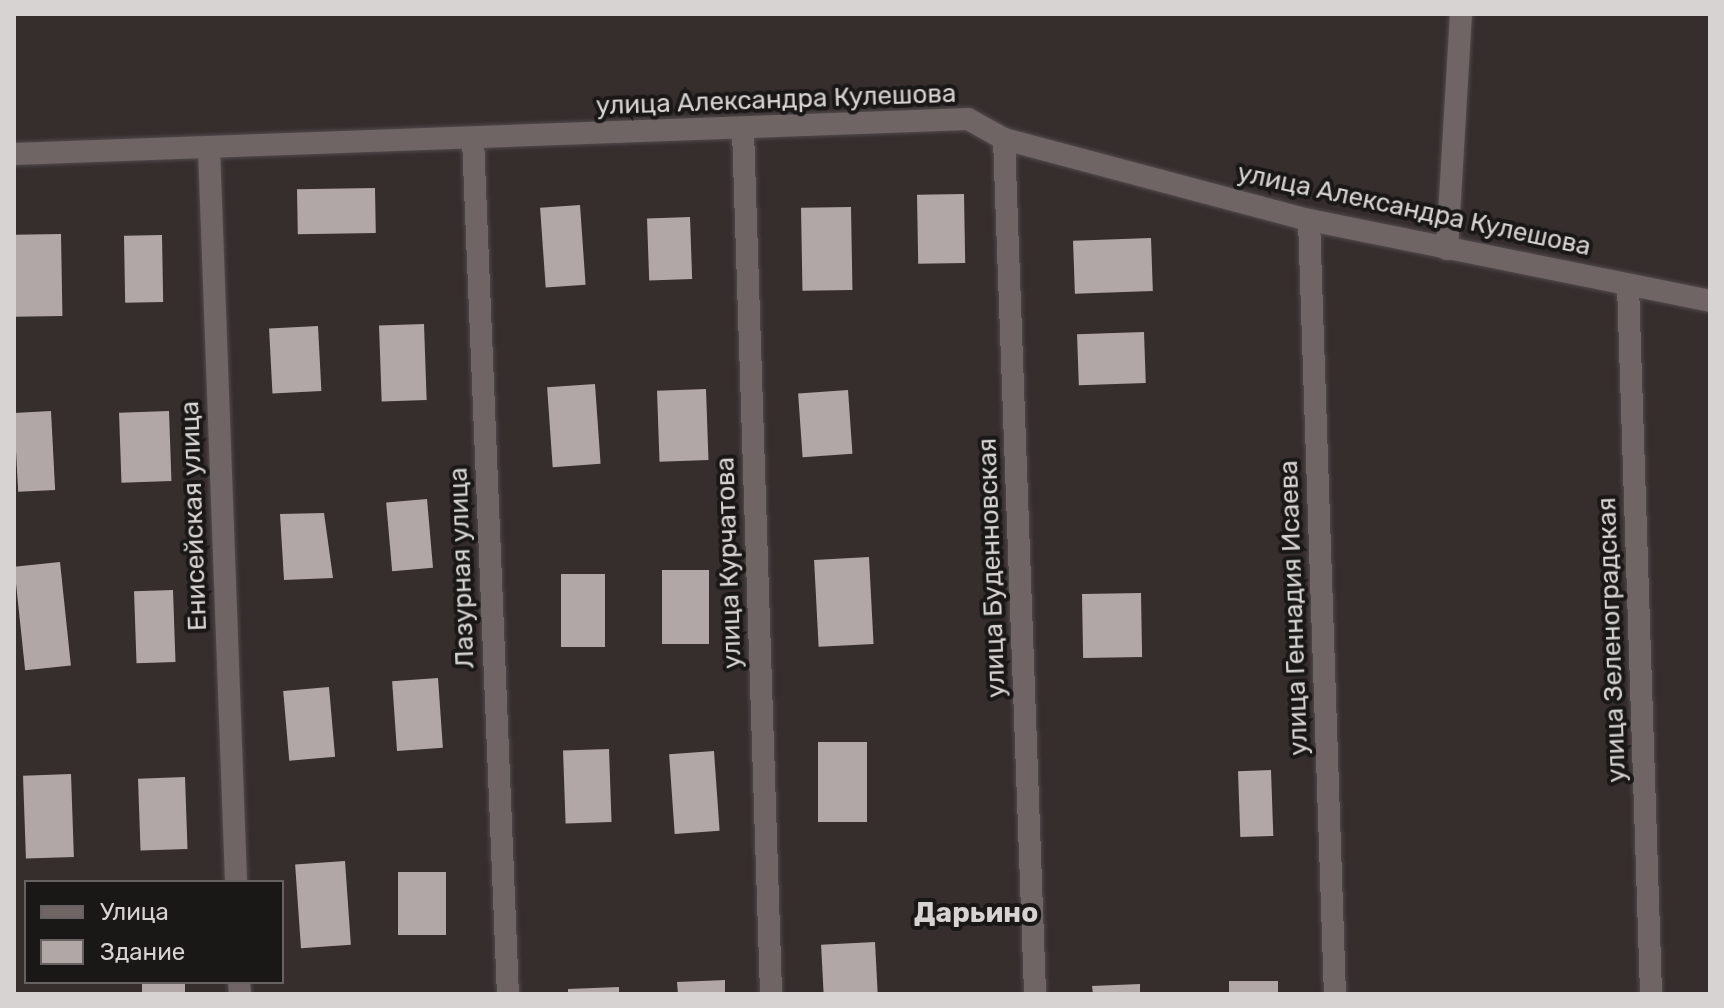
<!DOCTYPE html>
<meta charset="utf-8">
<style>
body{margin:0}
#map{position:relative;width:1724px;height:1008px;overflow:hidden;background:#362d2d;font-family:Rubik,sans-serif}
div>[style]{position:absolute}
.building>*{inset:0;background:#b1a7a7;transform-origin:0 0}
.roads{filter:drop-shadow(0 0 2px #514b4b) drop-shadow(0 0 2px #514b4b)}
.minor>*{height:22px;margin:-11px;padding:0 11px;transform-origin:11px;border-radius:11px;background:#6f6565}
span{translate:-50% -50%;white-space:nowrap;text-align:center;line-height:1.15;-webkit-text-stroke:8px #1a1717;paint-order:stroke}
.street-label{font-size:26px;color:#d8d3d3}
.neighbourhood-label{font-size:28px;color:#d8d3d3;font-weight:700}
.frame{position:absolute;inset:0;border:16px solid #d8d3d3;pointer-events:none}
.legend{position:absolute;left:24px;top:880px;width:260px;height:104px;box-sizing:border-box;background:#1a1717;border:2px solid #666262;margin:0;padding:10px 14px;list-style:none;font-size:24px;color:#d8d3d3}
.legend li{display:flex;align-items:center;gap:16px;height:40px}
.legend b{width:40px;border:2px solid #666262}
</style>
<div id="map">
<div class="building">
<div style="left:375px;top:188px;width:45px;height:78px;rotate:89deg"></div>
<div style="left:964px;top:194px;width:69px;height:47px;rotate:89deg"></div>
<div style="left:580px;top:205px;width:80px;height:40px;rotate:86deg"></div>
<div style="left:851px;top:207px;width:83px;height:50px;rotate:89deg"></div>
<div style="left:690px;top:217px;width:62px;height:43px;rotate:88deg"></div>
<div style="left:61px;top:234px;width:82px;height:47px;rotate:89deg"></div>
<div style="left:162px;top:235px;width:67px;height:38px;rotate:89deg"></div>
<div style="left:1151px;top:238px;width:53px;height:78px;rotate:88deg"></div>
<div style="left:424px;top:324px;width:76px;height:45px;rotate:88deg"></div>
<div style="left:318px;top:326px;width:65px;height:49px;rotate:87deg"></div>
<div style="left:1144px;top:332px;width:51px;height:67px;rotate:88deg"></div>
<div style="left:595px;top:384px;width:80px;height:48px;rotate:86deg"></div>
<div style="left:706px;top:389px;width:71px;height:49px;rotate:88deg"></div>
<div style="left:848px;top:390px;width:64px;height:50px;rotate:86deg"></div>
<div style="left:51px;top:411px;width:79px;height:37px;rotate:87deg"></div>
<div style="left:169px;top:411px;width:70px;height:50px;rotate:88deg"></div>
<div style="left:427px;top:499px;width:69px;height:41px;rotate:85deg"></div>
<div style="clip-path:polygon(324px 513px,333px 578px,284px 580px,280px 514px)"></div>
<div style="left:869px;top:557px;width:87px;height:55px;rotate:87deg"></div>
<div style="left:60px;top:562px;width:104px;height:46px;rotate:84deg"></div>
<div style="left:662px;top:570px;width:47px;height:74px"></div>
<div style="left:605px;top:574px;width:73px;height:44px;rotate:90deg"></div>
<div style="left:173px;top:590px;width:72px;height:39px;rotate:88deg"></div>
<div style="left:1141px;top:593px;width:64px;height:59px;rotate:89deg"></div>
<div style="left:438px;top:678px;width:70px;height:46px;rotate:86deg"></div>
<div style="left:329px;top:687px;width:70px;height:46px;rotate:85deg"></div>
<div style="left:867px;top:742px;width:80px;height:49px;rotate:90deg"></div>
<div style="left:609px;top:749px;width:73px;height:46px;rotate:88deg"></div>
<div style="left:714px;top:751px;width:80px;height:45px;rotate:86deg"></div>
<div style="left:1271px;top:770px;width:66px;height:33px;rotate:88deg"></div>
<div style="left:71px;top:774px;width:83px;height:48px;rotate:88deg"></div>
<div style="left:185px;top:777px;width:72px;height:47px;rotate:88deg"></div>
<div style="left:345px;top:861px;width:84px;height:50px;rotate:86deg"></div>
<div style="left:446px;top:872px;width:63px;height:48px;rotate:90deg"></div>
<div style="left:875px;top:942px;width:52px;height:54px;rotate:87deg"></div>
<div style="clip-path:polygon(725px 980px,725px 994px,678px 994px,677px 982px)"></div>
<div style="left:1278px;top:981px;width:13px;height:49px;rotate:90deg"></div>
<div style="left:142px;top:982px;width:43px;height:12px"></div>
<div style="clip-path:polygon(1140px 984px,1140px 994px,1093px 994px,1092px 986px)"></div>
<div style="clip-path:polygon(619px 987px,619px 994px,568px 994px,568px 989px)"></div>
</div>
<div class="roads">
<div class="minor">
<div style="left:743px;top:130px;width:864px;rotate:88.14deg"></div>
<div style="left:473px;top:139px;width:856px;rotate:87.66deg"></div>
<div style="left:1004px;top:139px;width:856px;rotate:87.92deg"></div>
<div style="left:209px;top:148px;width:734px;rotate:87.89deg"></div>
<div style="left:14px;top:154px;width:955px;rotate:-2.1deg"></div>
<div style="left:968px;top:119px;width:41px;rotate:29.1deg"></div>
<div style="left:1004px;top:139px;width:316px;rotate:14.9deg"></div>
<div style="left:1309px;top:220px;width:409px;rotate:11.4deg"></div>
<div style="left:1309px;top:220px;width:774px;rotate:88.08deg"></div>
<div style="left:1447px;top:249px;width:235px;rotate:-86.6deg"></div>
<div style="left:1628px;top:285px;width:709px;rotate:88.14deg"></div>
<div style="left:239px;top:982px;width:12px;rotate:85deg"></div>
</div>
</div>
<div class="street-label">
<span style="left:776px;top:100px;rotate:-2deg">улица Александра Кулешова</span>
<span style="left:1414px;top:210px;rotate:12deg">улица Александра Кулешова</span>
<span style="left:194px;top:516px;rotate:-92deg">Енисейская улица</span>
<span style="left:729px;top:563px;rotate:-92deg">улица Курчатова</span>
<span style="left:462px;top:568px;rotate:-92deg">Лазурная улица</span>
<span style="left:992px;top:568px;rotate:-92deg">улица Буденновская</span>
<span style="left:1294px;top:608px;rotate:-92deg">улица Геннадия Исаева</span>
<span style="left:1612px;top:640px;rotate:-92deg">улица Зеленоградская</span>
</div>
<div class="neighbourhood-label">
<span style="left:976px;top:913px">Дарьино</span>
</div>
<div class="frame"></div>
<ul class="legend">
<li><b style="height:10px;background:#6f6565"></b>Улица</li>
<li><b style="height:22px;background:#b1a7a7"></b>Здание</li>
</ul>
</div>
